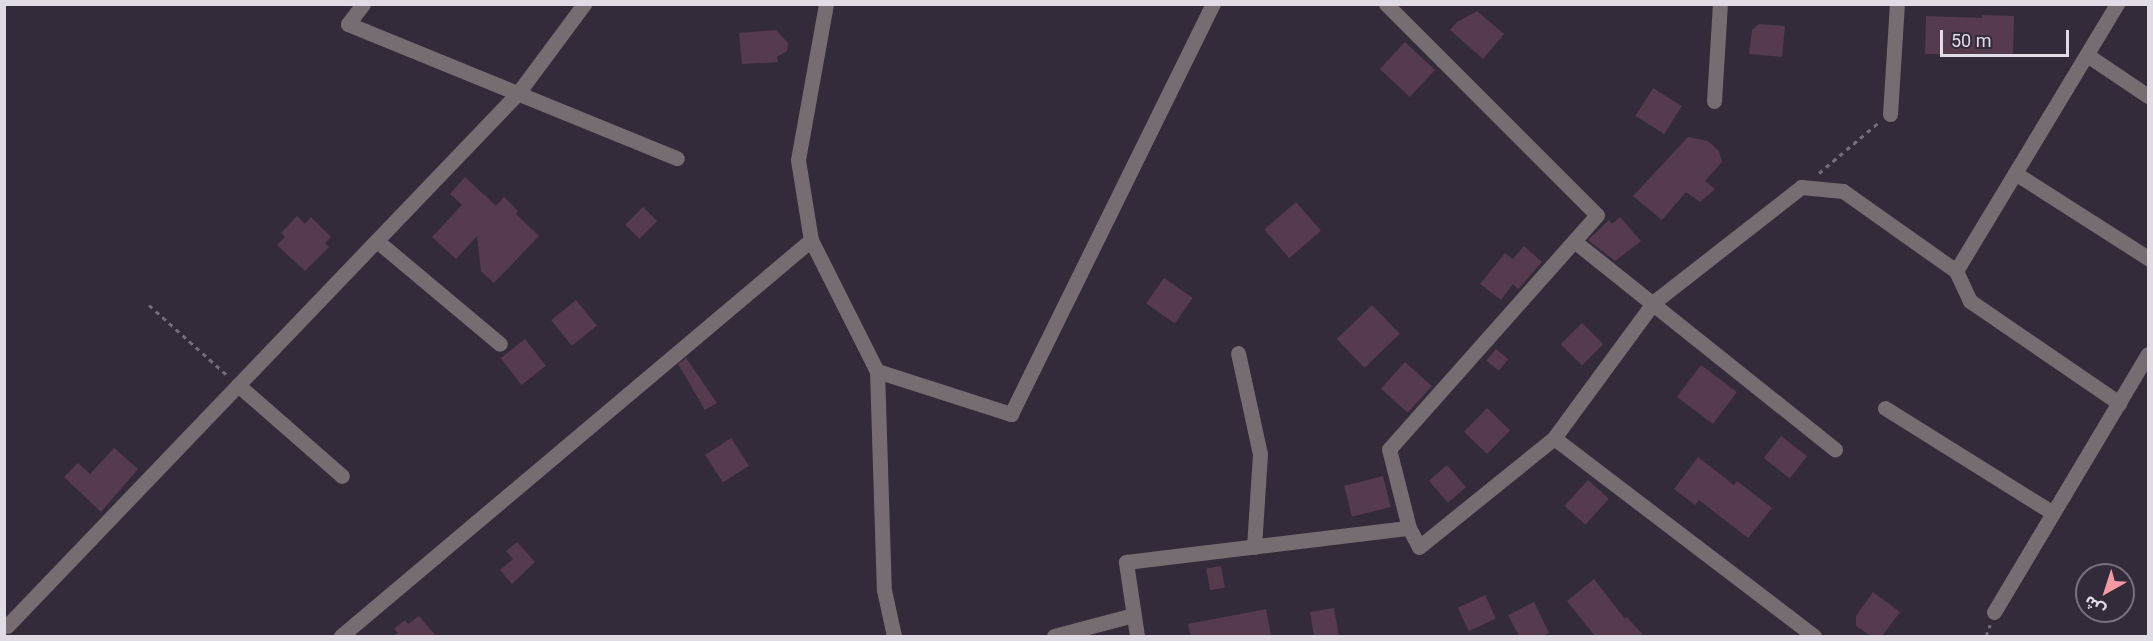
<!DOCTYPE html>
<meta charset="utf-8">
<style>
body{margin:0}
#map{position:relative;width:2153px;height:641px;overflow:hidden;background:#332b39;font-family:Roboto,"Noto Sans Arabic",sans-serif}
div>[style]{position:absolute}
.building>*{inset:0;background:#563a4d;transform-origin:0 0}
.path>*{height:3px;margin-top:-1.5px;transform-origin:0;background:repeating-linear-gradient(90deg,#756e7a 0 4.5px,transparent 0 9px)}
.minor>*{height:15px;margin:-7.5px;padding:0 7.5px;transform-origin:7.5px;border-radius:7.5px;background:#756d71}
span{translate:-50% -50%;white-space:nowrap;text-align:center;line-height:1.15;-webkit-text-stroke:4.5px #332b39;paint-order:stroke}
.frame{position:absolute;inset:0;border:6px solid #e0dbe4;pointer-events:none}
.north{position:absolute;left:2075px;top:563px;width:60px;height:60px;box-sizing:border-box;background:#332b39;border:2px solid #78717d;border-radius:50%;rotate:219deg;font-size:16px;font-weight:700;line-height:24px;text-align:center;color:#e0dbe4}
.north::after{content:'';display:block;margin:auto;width:21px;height:27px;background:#f49aa5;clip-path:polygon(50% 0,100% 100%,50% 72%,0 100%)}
.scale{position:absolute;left:1940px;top:30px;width:129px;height:27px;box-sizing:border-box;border:3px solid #e0dbe4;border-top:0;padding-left:8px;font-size:18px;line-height:21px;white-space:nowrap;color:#e0dbe4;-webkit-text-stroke:4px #332b39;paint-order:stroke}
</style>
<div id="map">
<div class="building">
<div style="clip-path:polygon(1477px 11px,1504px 34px,1483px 59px,1450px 30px,1457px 22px)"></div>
<div style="clip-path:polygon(1982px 15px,2014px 16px,2013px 55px,1925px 54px,1926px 16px,1982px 18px)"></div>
<div style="clip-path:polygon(1759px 24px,1785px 26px,1782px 57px,1749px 54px,1752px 30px)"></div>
<div style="clip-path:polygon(776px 30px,788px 43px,787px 51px,777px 57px,778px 62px,742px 64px,739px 33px)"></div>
<div style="left:1405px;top:42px;width:41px;height:37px;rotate:43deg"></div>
<div style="left:1653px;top:88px;width:34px;height:33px;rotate:32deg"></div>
<div style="clip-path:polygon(1688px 137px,1708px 141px,1719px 151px,1722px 162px,1705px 181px,1715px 189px,1700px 202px,1686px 192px,1662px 220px,1633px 196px)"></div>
<div style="clip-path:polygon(465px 177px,496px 206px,504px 197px,518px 211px,516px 214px,539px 236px,494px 283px,481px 271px,477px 236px,456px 259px,432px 237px,462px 205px,450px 194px)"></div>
<div style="left:1296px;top:202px;width:38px;height:42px;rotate:49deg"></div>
<div style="left:643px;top:207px;width:20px;height:25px;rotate:45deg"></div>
<div style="clip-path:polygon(297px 216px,305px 224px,311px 217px,331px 237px,325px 243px,329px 247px,305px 271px,277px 245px,285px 237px,281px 233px)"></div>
<div style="clip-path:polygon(1620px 217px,1641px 241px,1615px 261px,1588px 240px,1609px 220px,1612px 224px)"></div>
<div style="clip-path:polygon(1524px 246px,1542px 262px,1518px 289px,1513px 284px,1501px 300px,1480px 284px,1505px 253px,1513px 259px)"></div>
<div style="left:1164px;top:278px;width:35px;height:31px;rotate:35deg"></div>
<div style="left:576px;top:300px;width:33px;height:32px;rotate:51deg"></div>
<div style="left:1372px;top:305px;width:40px;height:49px;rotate:46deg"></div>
<div style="left:1582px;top:323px;width:30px;height:30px;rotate:45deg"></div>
<div style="left:525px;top:339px;width:34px;height:31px;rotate:52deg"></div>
<div style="left:1496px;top:349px;width:16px;height:15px;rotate:40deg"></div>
<div style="clip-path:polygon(686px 358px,717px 403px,705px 410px,678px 364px)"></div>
<div style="left:1405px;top:362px;width:36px;height:36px;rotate:42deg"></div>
<div style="left:1701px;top:365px;width:45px;height:40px;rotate:37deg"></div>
<div style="left:1487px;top:408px;width:32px;height:33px;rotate:44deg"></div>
<div style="left:1781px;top:436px;width:33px;height:28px;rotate:38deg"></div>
<div style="left:731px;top:438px;width:33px;height:31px;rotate:57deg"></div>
<div style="clip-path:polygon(114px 448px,138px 469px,101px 512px,64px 477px,78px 463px,90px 474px)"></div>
<div style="clip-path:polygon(1698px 457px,1734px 485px,1737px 481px,1772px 508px,1748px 538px,1699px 500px,1695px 505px,1674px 489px)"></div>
<div style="left:1447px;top:465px;width:29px;height:24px;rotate:49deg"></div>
<div style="left:1383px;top:476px;width:32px;height:40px;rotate:76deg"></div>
<div style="left:1588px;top:480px;width:28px;height:35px;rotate:42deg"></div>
<div style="clip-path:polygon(517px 542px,535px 562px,512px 584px,500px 570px,513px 559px,506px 551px)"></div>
<div style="left:1221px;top:566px;width:22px;height:15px;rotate:80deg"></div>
<div style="clip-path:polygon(1594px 579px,1625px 619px,1627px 617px,1644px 636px,1595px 636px,1567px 601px)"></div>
<div style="clip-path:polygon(1873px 592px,1900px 612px,1882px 636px,1871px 636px,1856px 626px,1856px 616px)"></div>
<div style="left:1485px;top:595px;width:26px;height:30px;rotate:65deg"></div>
<div style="clip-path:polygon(1534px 602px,1549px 633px,1542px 636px,1519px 636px,1508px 615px)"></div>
<div style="clip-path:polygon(1334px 608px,1339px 636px,1314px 636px,1310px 612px)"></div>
<div style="clip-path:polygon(1266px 609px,1271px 636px,1191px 636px,1188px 624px)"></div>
<div style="clip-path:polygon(419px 616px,436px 636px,393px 636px,398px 633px,394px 629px,405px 620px,408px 624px)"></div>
</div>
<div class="path">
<div style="left:1819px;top:173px;width:77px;rotate:-40.3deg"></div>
<div style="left:149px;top:305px;width:106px;rotate:41.9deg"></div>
<div style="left:1986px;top:636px;width:12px;rotate:-70deg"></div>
</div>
<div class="minor">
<div style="left:363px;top:4px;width:25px;rotate:127deg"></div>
<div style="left:348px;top:24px;width:355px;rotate:22.2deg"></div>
<div style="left:826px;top:4px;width:158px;rotate:100.2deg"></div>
<div style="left:798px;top:160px;width:81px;rotate:80.8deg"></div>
<div style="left:811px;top:240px;width:147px;rotate:63.3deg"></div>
<div style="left:877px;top:371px;width:219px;rotate:88.2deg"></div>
<div style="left:884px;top:590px;width:47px;rotate:77.7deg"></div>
<div style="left:1386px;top:4px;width:298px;rotate:45deg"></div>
<div style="left:1597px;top:215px;width:313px;rotate:131.6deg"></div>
<div style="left:1389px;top:449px;width:81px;rotate:75.8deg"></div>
<div style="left:2117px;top:4px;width:312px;rotate:121.1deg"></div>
<div style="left:1956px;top:271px;width:33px;rotate:65deg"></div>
<div style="left:1970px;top:301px;width:181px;rotate:34.4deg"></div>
<div style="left:2087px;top:55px;width:73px;rotate:33.9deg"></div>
<div style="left:1714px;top:101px;width:97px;rotate:-86.5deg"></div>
<div style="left:1890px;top:114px;width:110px;rotate:-86.4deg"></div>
<div style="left:2015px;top:173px;width:158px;rotate:32.6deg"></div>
<div style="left:377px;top:241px;width:160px;rotate:39.9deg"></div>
<div style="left:1574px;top:241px;width:334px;rotate:38.6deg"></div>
<div style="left:1238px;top:353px;width:103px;rotate:77.7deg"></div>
<div style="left:1260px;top:454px;width:93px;rotate:93.7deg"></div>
<div style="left:877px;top:371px;width:141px;rotate:17.8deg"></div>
<div style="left:1011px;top:414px;width:457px;rotate:-63.8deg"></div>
<div style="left:238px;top:385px;width:138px;rotate:41.2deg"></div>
<div style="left:1885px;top:408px;width:198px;rotate:32deg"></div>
<div style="left:1554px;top:438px;width:327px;rotate:37.3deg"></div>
<div style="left:1994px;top:612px;width:300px;rotate:-59.2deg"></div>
<div style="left:7px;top:626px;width:738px;rotate:-46.21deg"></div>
<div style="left:518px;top:93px;width:111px;rotate:-53.4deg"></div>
<div style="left:341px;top:636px;width:615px;rotate:-40.12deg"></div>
<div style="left:1054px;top:636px;width:82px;rotate:-14.9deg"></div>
<div style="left:1137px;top:636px;width:75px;rotate:-98.5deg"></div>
<div style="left:1126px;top:562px;width:285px;rotate:-6.9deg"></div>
<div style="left:1409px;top:528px;width:21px;rotate:62deg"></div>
<div style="left:1419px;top:547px;width:174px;rotate:-38.9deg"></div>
<div style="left:1554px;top:438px;width:169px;rotate:-53.7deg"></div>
<div style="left:1654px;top:302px;width:187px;rotate:-38deg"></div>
<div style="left:1801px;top:187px;width:42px;rotate:5.4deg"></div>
<div style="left:1843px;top:191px;width:138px;rotate:35.3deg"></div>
</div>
<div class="frame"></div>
<div class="north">ش</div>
<div class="scale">50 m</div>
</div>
